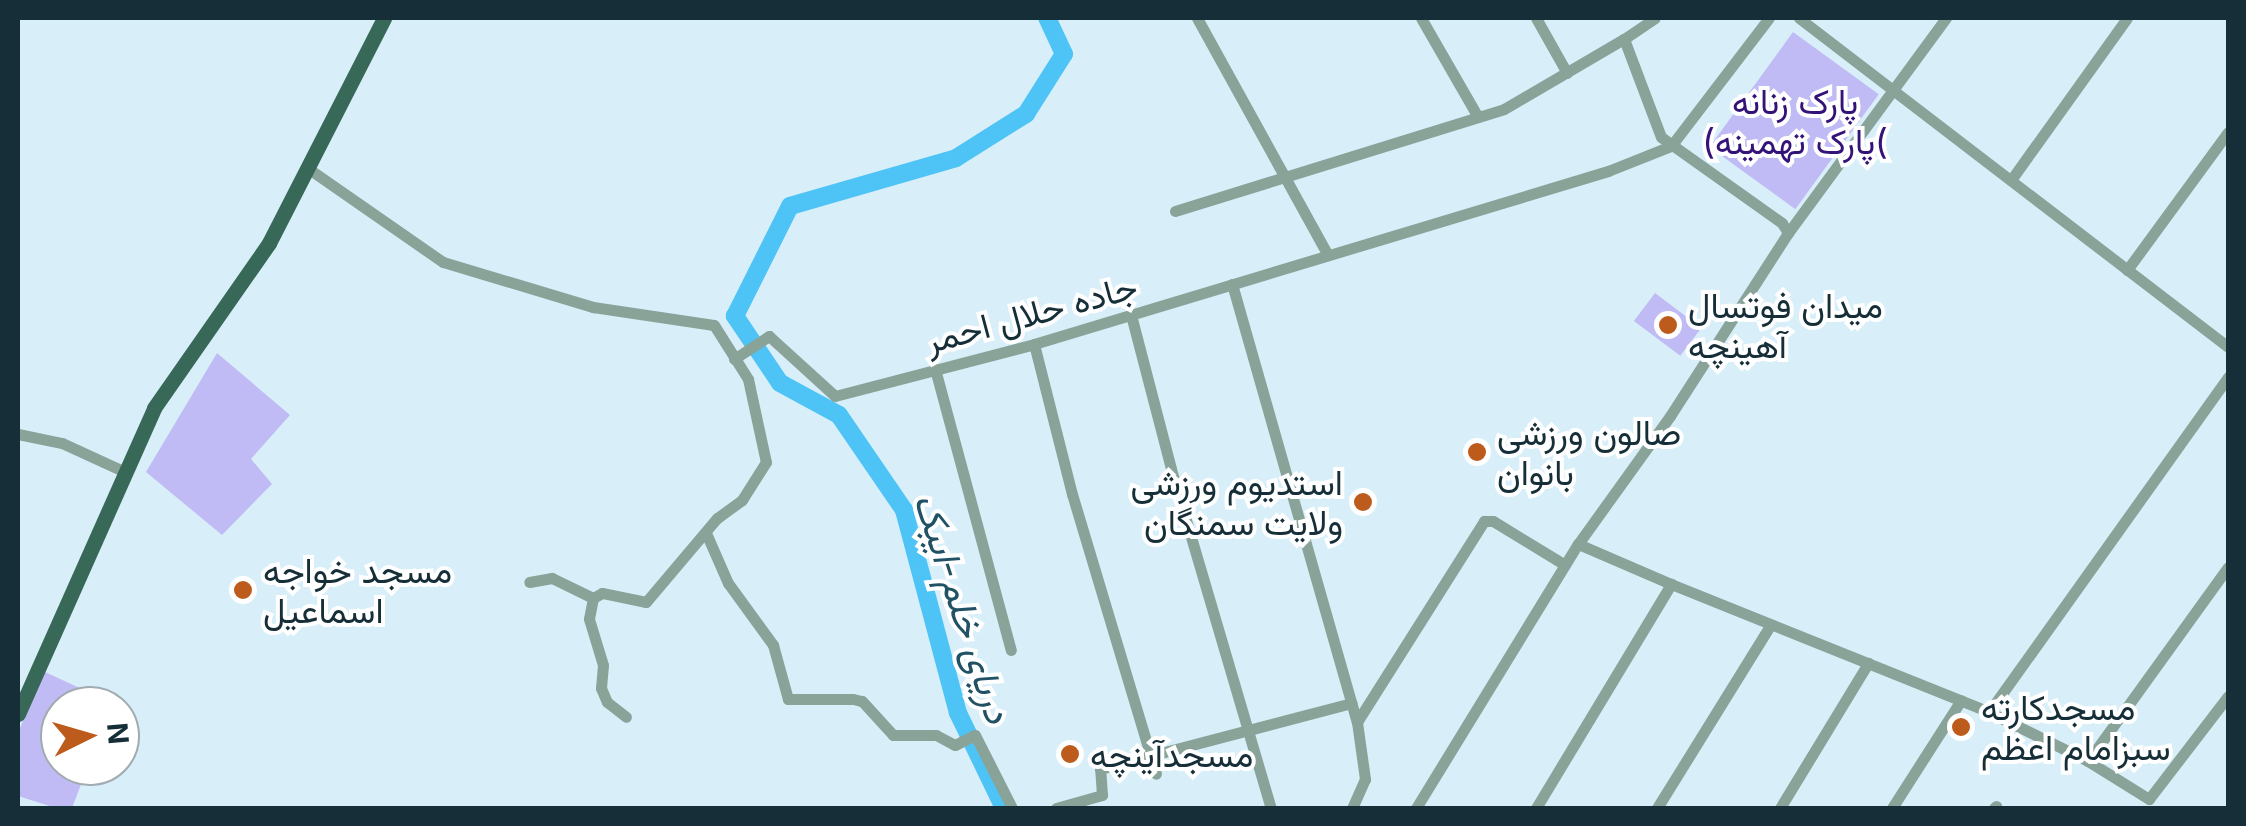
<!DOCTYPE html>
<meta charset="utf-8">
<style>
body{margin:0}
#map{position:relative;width:2246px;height:826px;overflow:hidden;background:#d8effa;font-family:Inter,Vazirmatn,sans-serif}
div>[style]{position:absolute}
.green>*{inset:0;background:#c0bbf4;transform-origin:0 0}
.river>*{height:18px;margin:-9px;padding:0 9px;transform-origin:9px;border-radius:9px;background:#4dc4f5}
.minor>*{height:11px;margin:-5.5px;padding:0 5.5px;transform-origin:5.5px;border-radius:5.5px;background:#8aa399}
.major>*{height:15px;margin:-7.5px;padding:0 7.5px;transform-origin:7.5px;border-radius:7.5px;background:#386857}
.dots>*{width:28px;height:28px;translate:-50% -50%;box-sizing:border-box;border:5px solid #fff;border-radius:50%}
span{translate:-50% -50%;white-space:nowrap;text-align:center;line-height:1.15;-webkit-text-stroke:8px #fff;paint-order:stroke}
.park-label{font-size:35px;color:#341379}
.poi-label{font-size:35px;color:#162e38}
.left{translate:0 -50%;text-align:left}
.right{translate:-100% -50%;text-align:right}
.street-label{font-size:35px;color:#162e38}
.water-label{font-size:38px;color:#205165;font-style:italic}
.frame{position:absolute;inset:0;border:20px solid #162e38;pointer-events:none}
.north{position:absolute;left:40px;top:686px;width:100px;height:100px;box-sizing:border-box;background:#fff;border:2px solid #a2abaf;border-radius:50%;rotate:85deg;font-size:28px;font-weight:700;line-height:40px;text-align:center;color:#162e38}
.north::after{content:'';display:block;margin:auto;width:35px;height:45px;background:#bc5b1c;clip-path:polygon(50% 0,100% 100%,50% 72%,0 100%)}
</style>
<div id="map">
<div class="green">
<div style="left:1793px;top:32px;width:106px;height:142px;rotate:36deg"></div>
<div style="left:1655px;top:293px;width:58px;height:35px;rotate:37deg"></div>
<div style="clip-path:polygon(217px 353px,290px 415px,251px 459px,272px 484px,222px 535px,146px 472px)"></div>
<div style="clip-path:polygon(43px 671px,112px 703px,60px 706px,60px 766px,88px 766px,72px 808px,56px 808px,18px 796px,18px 733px)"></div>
</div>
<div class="river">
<div style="left:1004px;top:808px;width:106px;rotate:-115.8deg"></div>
<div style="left:958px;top:713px;width:210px;rotate:-104.9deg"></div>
<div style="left:904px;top:510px;width:115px;rotate:-124.4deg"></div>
<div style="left:839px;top:415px;width:67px;rotate:-151.5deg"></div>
<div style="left:780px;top:383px;width:81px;rotate:-123.9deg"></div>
<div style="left:735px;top:316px;width:123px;rotate:-63.4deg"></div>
<div style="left:790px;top:206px;width:173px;rotate:-16.1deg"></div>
<div style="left:956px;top:158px;width:83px;rotate:-32.2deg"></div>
<div style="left:1026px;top:114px;width:71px;rotate:-57.7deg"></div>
<div style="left:1064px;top:54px;width:40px;rotate:-115deg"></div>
</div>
<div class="minor">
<div style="left:1197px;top:18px;width:271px;rotate:61.1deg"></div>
<div style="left:1421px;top:18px;width:114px;rotate:60.1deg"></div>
<div style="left:1536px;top:18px;width:63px;rotate:60.6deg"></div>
<div style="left:1799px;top:18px;width:541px;rotate:37.48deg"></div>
<div style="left:309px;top:169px;width:163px;rotate:34.8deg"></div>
<div style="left:443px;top:262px;width:157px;rotate:16.7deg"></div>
<div style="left:593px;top:307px;width:122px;rotate:8.5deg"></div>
<div style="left:714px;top:325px;width:64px;rotate:57.8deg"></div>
<div style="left:748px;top:379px;width:85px;rotate:77.8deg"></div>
<div style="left:766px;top:462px;width:45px;rotate:122.3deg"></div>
<div style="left:742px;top:500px;width:31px;rotate:144deg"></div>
<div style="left:717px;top:518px;width:110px;rotate:130.2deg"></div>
<div style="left:646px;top:602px;width:45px;rotate:-168.4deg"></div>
<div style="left:602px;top:593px;width:10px;rotate:151deg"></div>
<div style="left:593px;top:598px;width:46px;rotate:-154deg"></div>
<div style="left:552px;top:578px;width:23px;rotate:170deg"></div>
<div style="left:2011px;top:180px;width:199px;rotate:-54.4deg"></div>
<div style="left:1175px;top:211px;width:344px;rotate:-17.2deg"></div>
<div style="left:1504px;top:109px;width:139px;rotate:-30.3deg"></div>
<div style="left:1788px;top:233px;width:267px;rotate:-53.7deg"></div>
<div style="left:2127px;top:270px;width:171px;rotate:-53.8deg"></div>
<div style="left:1232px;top:284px;width:455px;rotate:74.1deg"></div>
<div style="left:1357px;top:722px;width:58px;rotate:82deg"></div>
<div style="left:1365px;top:779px;width:32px;rotate:114deg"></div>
<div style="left:1131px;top:315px;width:159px;rotate:75.4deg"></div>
<div style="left:1171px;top:469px;width:353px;rotate:73.6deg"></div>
<div style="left:1034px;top:344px;width:155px;rotate:75.8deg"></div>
<div style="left:1072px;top:494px;width:292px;rotate:73.3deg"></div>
<div style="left:734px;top:359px;width:42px;rotate:-33.3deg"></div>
<div style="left:769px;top:336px;width:89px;rotate:42.3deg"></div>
<div style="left:835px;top:396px;width:206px;rotate:-14.6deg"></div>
<div style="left:1034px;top:344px;width:600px;rotate:-16.77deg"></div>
<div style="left:1608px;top:171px;width:68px;rotate:-21.6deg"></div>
<div style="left:1671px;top:146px;width:161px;rotate:-52.6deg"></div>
<div style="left:935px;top:369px;width:291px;rotate:74.9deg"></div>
<div style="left:18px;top:434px;width:45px;rotate:11.6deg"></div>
<div style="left:62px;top:443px;width:69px;rotate:24.7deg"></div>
<div style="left:706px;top:533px;width:55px;rotate:66.3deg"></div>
<div style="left:728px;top:583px;width:77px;rotate:54deg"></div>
<div style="left:773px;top:645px;width:56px;rotate:74.5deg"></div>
<div style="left:788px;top:699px;width:65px"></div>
<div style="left:853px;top:699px;width:9px;rotate:13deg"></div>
<div style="left:862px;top:701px;width:46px;rotate:47.6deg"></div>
<div style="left:893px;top:735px;width:43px"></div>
<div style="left:936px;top:735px;width:21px;rotate:28deg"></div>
<div style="left:955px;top:745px;width:22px;rotate:-27deg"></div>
<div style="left:975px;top:735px;width:82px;rotate:63.1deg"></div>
<div style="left:1671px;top:584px;width:343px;rotate:21.9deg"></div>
<div style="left:1989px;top:712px;width:110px;rotate:26.3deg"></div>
<div style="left:2088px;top:761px;width:72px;rotate:31.9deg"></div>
<div style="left:2149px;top:799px;width:130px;rotate:-52.5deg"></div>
<div style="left:593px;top:598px;width:21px;rotate:101deg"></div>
<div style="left:589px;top:619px;width:48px;rotate:73.1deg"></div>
<div style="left:603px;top:665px;width:23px;rotate:95deg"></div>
<div style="left:601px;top:688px;width:15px;rotate:67deg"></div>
<div style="left:607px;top:702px;width:24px;rotate:38deg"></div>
<div style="left:1989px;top:712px;width:412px;rotate:-54.5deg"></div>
<div style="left:1357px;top:722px;width:238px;rotate:-57.7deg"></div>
<div style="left:1484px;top:521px;width:9px"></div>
<div style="left:1493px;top:521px;width:84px;rotate:31.4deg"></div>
<div style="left:2088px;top:761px;width:239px;rotate:-54.2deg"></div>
<div style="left:1056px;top:808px;width:48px;rotate:-15.8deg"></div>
<div style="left:1102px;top:795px;width:26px;rotate:-94deg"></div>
<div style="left:1100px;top:769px;width:260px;rotate:-14.7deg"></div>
<div style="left:1416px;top:808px;width:310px;rotate:-58.5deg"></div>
<div style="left:1536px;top:808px;width:262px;rotate:-58.9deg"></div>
<div style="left:1671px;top:584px;width:101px;rotate:-156.7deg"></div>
<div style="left:1578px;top:544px;width:158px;rotate:-54.3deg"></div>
<div style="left:1670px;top:416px;width:218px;rotate:-57.2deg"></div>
<div style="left:1788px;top:233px;width:12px;rotate:-121deg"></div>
<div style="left:1782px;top:223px;width:148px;rotate:-144.6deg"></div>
<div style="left:1661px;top:137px;width:105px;rotate:-110.7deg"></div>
<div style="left:1624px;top:39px;width:37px;rotate:-34deg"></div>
<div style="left:1657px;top:808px;width:216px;rotate:-58.2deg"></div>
<div style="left:1780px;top:808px;width:170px;rotate:-58.7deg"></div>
<div style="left:1892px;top:808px;width:128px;rotate:-57.4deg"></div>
<div style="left:1994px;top:808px;width:3px;rotate:-45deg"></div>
</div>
<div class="major">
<div style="left:18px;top:714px;width:335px;rotate:-66deg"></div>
<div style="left:154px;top:408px;width:201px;rotate:-55.1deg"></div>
<div style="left:269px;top:243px;width:253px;rotate:-62.9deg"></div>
</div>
<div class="dots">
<div style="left:1668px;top:325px;background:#bc5b1c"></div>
<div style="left:1477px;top:452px;background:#bc5b1c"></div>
<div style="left:1363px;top:502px;background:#bc5b1c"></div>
<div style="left:243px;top:590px;background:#bc5b1c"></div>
<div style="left:1961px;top:727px;background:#bc5b1c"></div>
<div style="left:1070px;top:754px;background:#bc5b1c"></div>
</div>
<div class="park-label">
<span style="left:1795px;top:121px">پارک زنانه<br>(پارک تهمینه(</span>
</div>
<div class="poi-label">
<span class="left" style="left:1688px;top:325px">میدان فوتسال<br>آهینچه</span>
<span class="left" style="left:1497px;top:452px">صالون ورزشی<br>بانوان</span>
<span class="right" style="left:1343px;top:502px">استدیوم ورزشی<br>ولایت سمنگان</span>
<span class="left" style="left:263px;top:590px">مسجد خواجه<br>اسماعیل</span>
<span class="left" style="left:1981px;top:727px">مسجدکارته<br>سبزامام اعظم</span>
<span class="left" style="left:1090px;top:754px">مسجدآینچه</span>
</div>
<div class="street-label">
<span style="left:1031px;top:313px;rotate:-15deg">جاده حلال احمر</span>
</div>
<div class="water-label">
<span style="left:963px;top:608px;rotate:72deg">دریای خلم-ایبک</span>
</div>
<div class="frame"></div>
<div class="north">N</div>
</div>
